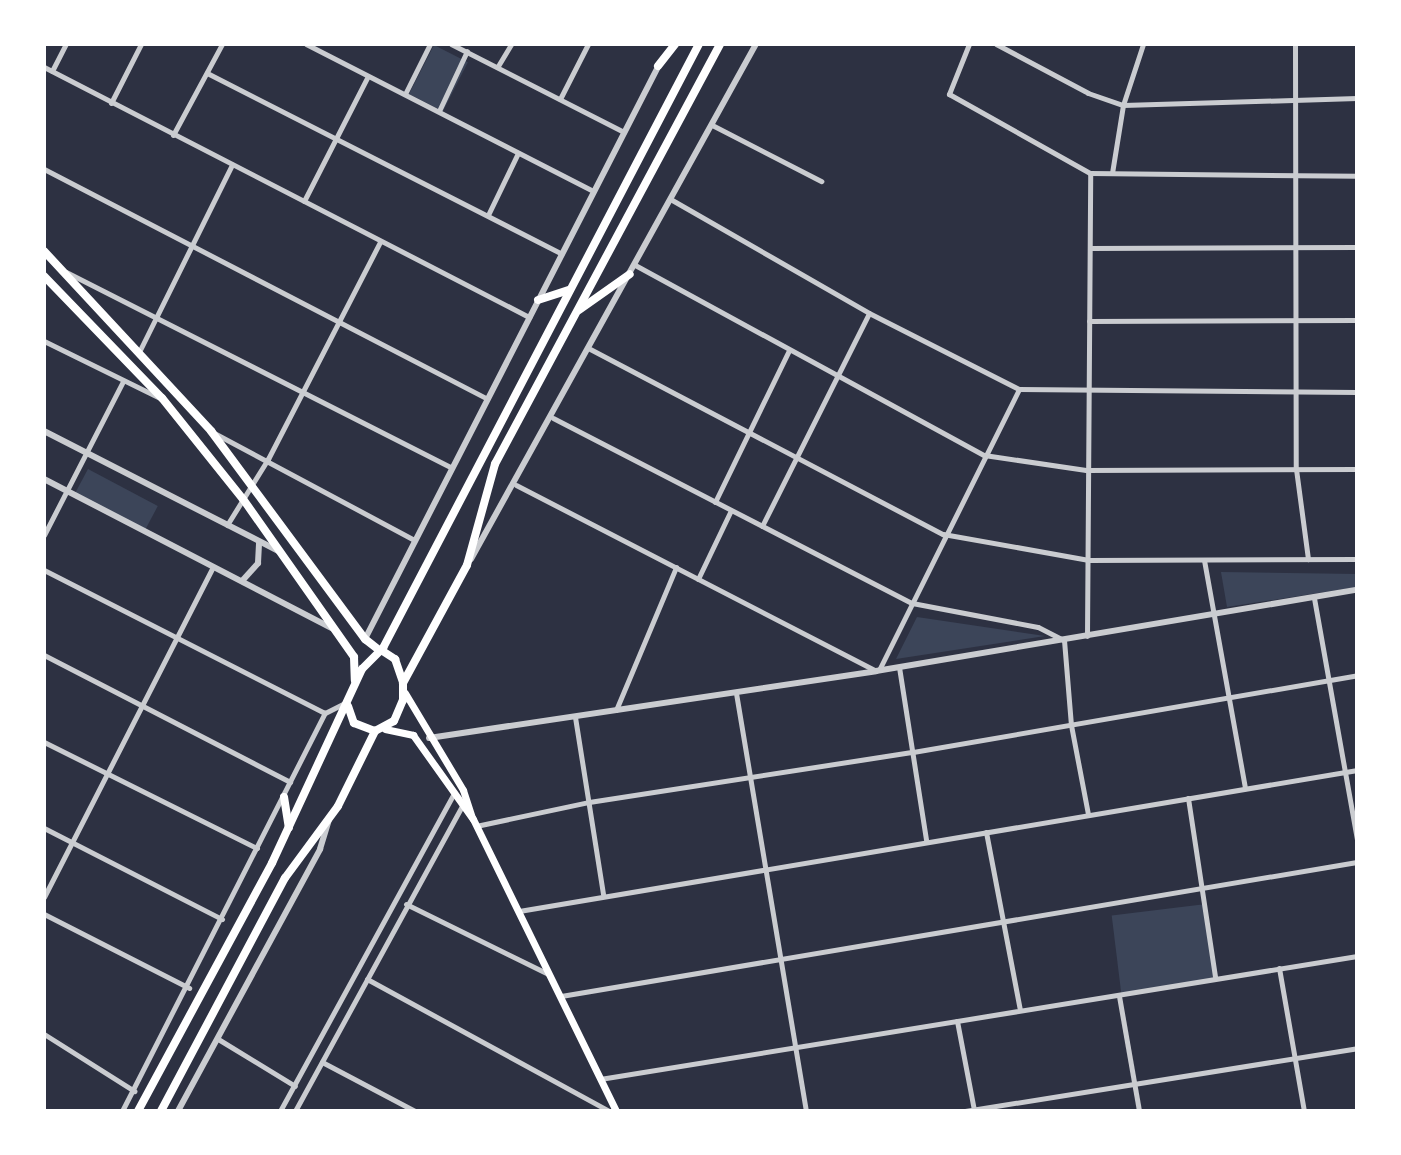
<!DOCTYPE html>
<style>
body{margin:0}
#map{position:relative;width:1401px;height:1155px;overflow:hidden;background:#2d3142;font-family:"IBM Plex Sans",sans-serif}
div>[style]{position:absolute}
.green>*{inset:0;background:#3c4559;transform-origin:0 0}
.minor>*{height:5px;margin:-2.5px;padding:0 2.5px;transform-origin:2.5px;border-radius:2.5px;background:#caccd0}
.tertiary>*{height:6px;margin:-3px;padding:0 3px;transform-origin:3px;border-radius:3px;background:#caccd0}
.secondary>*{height:7px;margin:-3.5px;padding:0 3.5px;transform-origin:3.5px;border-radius:3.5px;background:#fff}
.primary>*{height:8px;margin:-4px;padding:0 4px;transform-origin:4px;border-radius:4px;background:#fff}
span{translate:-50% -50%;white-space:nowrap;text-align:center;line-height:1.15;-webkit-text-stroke:7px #fff;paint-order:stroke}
.frame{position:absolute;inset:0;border:46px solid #fff;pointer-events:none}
</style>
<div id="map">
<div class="green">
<div style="left:434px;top:45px;width:38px;height:55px;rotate:27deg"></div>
<div style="left:88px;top:469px;width:79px;height:29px;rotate:28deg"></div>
<div style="clip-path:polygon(1221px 572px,1357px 574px,1357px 587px,1227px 607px)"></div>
<div style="clip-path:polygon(917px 617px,1045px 636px,896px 659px)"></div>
<div style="left:1206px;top:904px;width:78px;height:95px;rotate:83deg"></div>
</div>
<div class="minor">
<div style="left:306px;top:44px;width:322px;rotate:27.1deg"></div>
<div style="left:451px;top:44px;width:194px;rotate:27deg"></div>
<div style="left:969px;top:44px;width:54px;rotate:111.8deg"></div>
<div style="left:949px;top:94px;width:162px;rotate:29.3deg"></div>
<div style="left:1090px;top:173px;width:267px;rotate:0.6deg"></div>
<div style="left:996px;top:44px;width:104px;rotate:28deg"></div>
<div style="left:1088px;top:93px;width:37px;rotate:19deg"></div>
<div style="left:1123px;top:105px;width:234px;rotate:-1.7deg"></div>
<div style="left:1295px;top:44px;width:425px;rotate:89.9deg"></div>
<div style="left:1296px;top:469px;width:91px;rotate:82.4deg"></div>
<div style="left:498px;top:66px;width:26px;rotate:-59deg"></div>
<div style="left:44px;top:67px;width:546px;rotate:27.27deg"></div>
<div style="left:52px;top:71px;width:30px;rotate:-63deg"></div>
<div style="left:207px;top:73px;width:398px;rotate:27deg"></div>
<div style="left:405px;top:94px;width:56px;rotate:-63.4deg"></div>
<div style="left:560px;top:99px;width:62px;rotate:-63deg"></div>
<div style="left:111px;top:103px;width:66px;rotate:-63deg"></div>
<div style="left:439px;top:111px;width:66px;rotate:-65deg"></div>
<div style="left:712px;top:125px;width:123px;rotate:27.2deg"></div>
<div style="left:173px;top:135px;width:103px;rotate:-61.7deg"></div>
<div style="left:44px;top:169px;width:499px;rotate:27.4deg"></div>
<div style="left:1112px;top:173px;width:69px;rotate:-80.8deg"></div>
<div style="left:1123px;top:105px;width:64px;rotate:-71.8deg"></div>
<div style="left:672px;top:200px;width:227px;rotate:29.8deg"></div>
<div style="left:869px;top:313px;width:168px;rotate:26.9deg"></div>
<div style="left:1019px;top:389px;width:338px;rotate:0.5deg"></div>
<div style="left:304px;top:201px;width:140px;rotate:-62.9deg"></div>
<div style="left:488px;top:215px;width:69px;rotate:-64.2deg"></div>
<div style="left:1090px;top:248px;width:267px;rotate:-0.2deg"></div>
<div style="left:635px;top:265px;width:397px;rotate:28.6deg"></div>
<div style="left:984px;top:455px;width:103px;rotate:8.4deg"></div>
<div style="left:1086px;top:470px;width:271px;rotate:-0.2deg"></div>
<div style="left:66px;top:272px;width:432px;rotate:26.9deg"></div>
<div style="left:1089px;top:321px;width:268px;rotate:-0.2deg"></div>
<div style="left:44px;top:341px;width:127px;rotate:26.2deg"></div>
<div style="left:590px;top:349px;width:399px;rotate:27.7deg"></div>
<div style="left:943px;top:534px;width:148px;rotate:10.1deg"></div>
<div style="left:1089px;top:560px;width:268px;rotate:-0.2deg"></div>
<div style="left:140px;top:350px;width:207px;rotate:-63.6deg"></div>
<div style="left:553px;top:418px;width:404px;rotate:27.3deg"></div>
<div style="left:912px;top:603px;width:128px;rotate:10.8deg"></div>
<div style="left:1038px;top:627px;width:29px;rotate:27deg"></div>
<div style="left:1064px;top:640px;width:85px;rotate:85.3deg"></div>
<div style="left:1071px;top:725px;width:91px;rotate:79.2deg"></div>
<div style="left:214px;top:433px;width:227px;rotate:28.1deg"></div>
<div style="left:516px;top:485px;width:405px;rotate:27.3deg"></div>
<div style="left:715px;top:502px;width:169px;rotate:-64deg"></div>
<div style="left:227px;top:525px;width:78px;rotate:-58.2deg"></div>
<div style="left:268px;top:459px;width:244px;rotate:-62.7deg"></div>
<div style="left:762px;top:526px;width:238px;rotate:-63.3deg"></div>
<div style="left:44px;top:535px;width:173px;rotate:-62.8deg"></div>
<div style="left:1204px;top:560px;width:232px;rotate:79.8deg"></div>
<div style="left:44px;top:570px;width:315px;rotate:27deg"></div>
<div style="left:698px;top:579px;width:76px;rotate:-64.4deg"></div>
<div style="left:1314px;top:598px;width:246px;rotate:79.9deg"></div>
<div style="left:1087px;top:636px;width:463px;rotate:-89.6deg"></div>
<div style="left:44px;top:655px;width:277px;rotate:27.3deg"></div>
<div style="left:899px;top:667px;width:175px;rotate:81.1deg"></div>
<div style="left:879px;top:670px;width:314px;rotate:-63.5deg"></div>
<div style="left:736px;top:693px;width:424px;rotate:80.5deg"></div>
<div style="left:616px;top:710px;width:155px;rotate:-67.2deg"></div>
<div style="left:575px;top:717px;width:179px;rotate:81deg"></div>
<div style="left:44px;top:742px;width:238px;rotate:26.5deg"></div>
<div style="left:1188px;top:798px;width:181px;rotate:81.4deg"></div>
<div style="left:476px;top:826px;width:116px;rotate:-12deg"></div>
<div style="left:589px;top:802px;width:328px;rotate:-8.8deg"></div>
<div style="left:913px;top:752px;width:451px;rotate:-9.8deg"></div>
<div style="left:44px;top:828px;width:200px;rotate:27.1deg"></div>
<div style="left:986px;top:832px;width:181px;rotate:79.2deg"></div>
<div style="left:44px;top:897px;width:369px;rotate:-62.9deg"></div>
<div style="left:406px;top:904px;width:158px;rotate:26.2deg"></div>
<div style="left:519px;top:911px;width:850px;rotate:-9.55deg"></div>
<div style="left:44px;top:914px;width:163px;rotate:27deg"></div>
<div style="left:1279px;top:968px;width:145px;rotate:80.1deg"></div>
<div style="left:367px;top:979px;width:276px;rotate:28.6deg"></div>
<div style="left:561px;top:996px;width:807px;rotate:-9.56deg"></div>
<div style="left:1119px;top:996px;width:117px;rotate:80.1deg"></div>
<div style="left:957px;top:1021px;width:91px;rotate:79.2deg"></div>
<div style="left:44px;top:1034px;width:107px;rotate:32.3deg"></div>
<div style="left:218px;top:1039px;width:90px;rotate:31.4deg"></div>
<div style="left:322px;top:1062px;width:105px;rotate:27.8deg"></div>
<div style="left:600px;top:1079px;width:767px;rotate:-9.23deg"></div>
<div style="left:122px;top:1111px;width:447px;rotate:-63deg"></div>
<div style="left:325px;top:713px;width:25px;rotate:-27deg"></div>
<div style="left:280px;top:1111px;width:360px;rotate:-61.3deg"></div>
<div style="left:295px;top:1111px;width:348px;rotate:-61.3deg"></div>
<div style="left:965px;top:1111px;width:397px;rotate:-9.1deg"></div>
</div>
<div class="tertiary">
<div style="left:44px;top:431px;width:265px;rotate:27.1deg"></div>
<div style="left:44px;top:479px;width:324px;rotate:27.4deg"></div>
<div style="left:471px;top:559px;width:589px;rotate:-61.04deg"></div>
<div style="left:242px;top:581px;width:24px;rotate:-48deg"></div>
<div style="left:258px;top:563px;width:21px;rotate:-87deg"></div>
<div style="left:365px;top:639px;width:645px;rotate:-62.88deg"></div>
<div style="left:429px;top:738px;width:452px;rotate:-8.5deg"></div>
<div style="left:876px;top:671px;width:488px;rotate:-9.6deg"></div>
<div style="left:178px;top:1111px;width:298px;rotate:-61.5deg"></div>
<div style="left:320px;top:849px;width:30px;rotate:-73deg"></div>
</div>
<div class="secondary">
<div style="left:405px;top:693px;width:113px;rotate:59.1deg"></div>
<div style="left:463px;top:790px;width:28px;rotate:72deg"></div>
<div style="left:385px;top:729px;width:29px;rotate:12deg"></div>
<div style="left:413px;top:735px;width:103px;rotate:54.5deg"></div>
<div style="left:473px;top:819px;width:325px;rotate:63.9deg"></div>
</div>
<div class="primary">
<div style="left:658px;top:66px;width:28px;rotate:-52deg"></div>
<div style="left:44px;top:251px;width:246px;rotate:47.1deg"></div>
<div style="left:211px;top:431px;width:259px;rotate:53.5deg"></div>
<div style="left:365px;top:639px;width:18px;rotate:38deg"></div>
<div style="left:44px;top:276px;width:170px;rotate:46deg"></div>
<div style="left:162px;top:398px;width:129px;rotate:51.3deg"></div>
<div style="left:243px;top:499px;width:193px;rotate:54.9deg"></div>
<div style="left:354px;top:657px;width:23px;rotate:88deg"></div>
<div style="left:538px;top:300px;width:32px;rotate:-18deg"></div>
<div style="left:579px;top:310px;width:62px;rotate:-35.2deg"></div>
<div style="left:381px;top:650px;width:17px;rotate:33deg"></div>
<div style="left:395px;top:659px;width:24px;rotate:71deg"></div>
<div style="left:348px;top:706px;width:18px;rotate:71deg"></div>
<div style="left:354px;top:723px;width:22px;rotate:21deg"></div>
<div style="left:284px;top:797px;width:31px;rotate:81deg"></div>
<div style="left:138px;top:1111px;width:282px;rotate:-61.6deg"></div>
<div style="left:272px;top:863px;width:214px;rotate:-65.1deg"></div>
<div style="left:362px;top:669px;width:30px;rotate:-45deg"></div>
<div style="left:383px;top:648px;width:682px;rotate:-62.38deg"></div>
<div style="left:161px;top:1111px;width:264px;rotate:-62deg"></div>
<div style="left:285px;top:878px;width:89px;rotate:-53.6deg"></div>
<div style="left:338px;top:806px;width:84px;rotate:-63.7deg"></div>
<div style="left:375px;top:731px;width:21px;rotate:-28deg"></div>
<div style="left:394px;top:721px;width:23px;rotate:-67deg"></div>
<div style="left:403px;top:700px;width:17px;rotate:-90deg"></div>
<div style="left:403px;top:683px;width:134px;rotate:-61.5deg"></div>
<div style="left:467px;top:565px;width:105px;rotate:-74.5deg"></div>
<div style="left:495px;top:464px;width:476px;rotate:-61.8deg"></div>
</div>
<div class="frame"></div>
</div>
